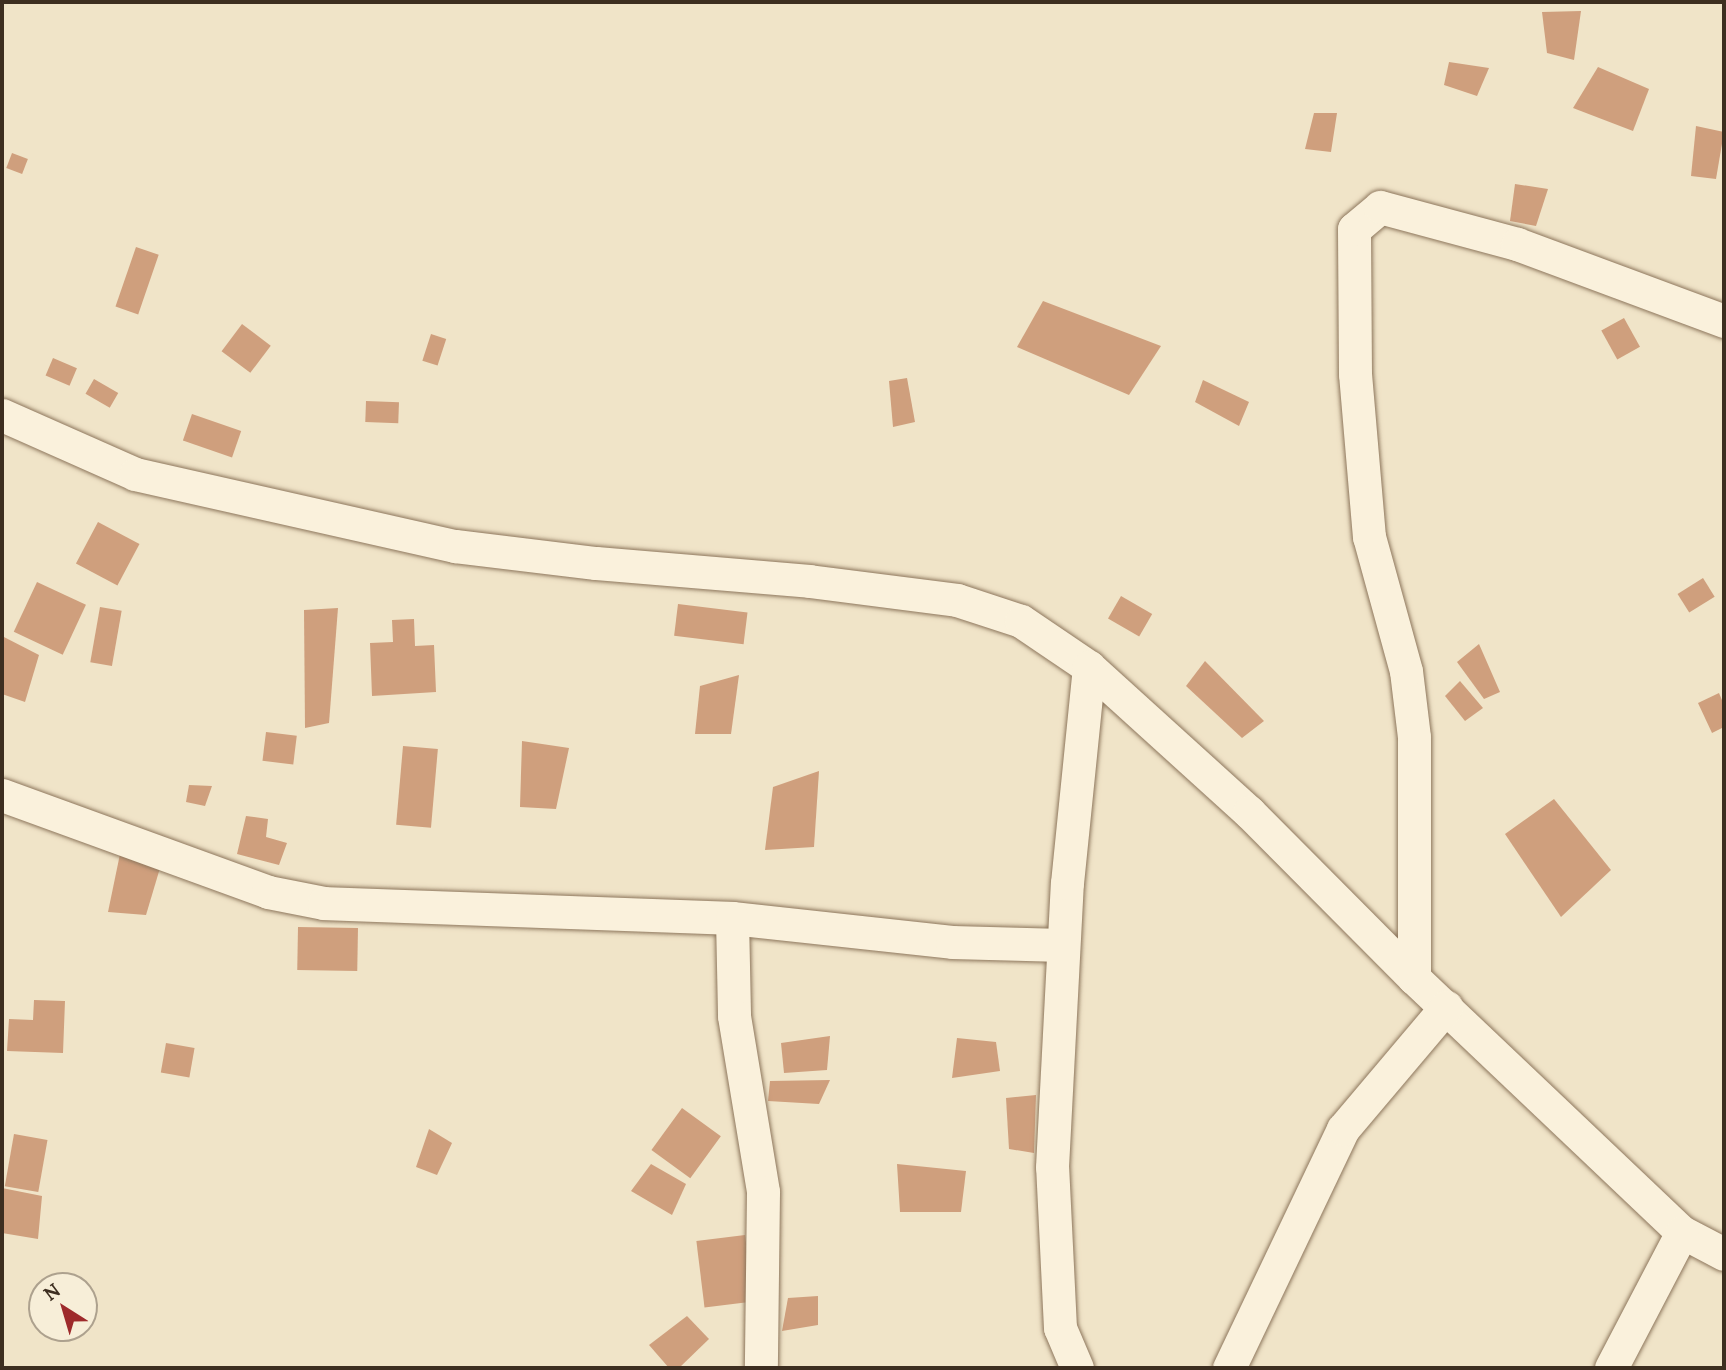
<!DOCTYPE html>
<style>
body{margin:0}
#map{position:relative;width:1726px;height:1370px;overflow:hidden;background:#f0e4c8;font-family:Lora,serif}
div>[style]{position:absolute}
.building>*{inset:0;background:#cf9f7d;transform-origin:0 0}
.roads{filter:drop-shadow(0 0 2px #8d765c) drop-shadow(0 0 2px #8d765c)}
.minor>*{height:33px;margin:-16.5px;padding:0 16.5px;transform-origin:16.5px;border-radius:16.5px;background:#faf1dc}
span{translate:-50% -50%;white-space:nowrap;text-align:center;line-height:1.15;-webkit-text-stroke:5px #f7eed8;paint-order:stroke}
.frame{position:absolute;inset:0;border:4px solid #3d2e20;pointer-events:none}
.north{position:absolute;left:28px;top:1272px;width:70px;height:70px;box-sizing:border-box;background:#f7eed8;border:2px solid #ada18e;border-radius:50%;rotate:323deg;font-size:19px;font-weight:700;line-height:28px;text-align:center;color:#3d2e20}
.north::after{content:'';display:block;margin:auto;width:24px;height:32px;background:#9e2a2b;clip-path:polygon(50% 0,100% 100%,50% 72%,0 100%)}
</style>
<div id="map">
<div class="building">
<div style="clip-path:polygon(1581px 11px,1574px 60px,1547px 53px,1542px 12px)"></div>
<div style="clip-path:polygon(1449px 62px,1489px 68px,1477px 96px,1444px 85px)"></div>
<div style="clip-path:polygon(1598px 67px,1649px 89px,1633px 131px,1573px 108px)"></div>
<div style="clip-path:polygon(1314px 113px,1337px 113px,1331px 152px,1305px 149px)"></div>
<div style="clip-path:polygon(1696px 126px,1724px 132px,1716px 179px,1691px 176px)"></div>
<div style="left:12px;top:153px;width:17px;height:16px;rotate:21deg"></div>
<div style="clip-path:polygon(1515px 184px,1548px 189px,1536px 226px,1510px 221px)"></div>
<div style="left:136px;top:247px;width:24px;height:63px;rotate:19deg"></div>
<div style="clip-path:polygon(1043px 301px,1161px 346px,1129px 395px,1017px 347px)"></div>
<div style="left:1624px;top:318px;width:33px;height:26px;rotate:61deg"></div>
<div style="left:242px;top:324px;width:36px;height:34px;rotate:37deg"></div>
<div style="left:431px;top:334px;width:16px;height:28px;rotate:18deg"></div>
<div style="left:53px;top:358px;width:26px;height:19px;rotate:23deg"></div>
<div style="clip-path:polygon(907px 378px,915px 422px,893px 427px,889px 381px)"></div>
<div style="left:94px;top:379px;width:28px;height:17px;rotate:30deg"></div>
<div style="clip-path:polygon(1203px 380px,1249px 402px,1239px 426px,1195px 402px)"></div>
<div style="left:366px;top:401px;width:33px;height:21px;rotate:2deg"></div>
<div style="left:192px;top:414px;width:52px;height:28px;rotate:19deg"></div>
<div style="left:98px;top:522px;width:47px;height:47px;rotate:28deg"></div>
<div style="left:1703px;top:578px;width:22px;height:30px;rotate:58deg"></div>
<div style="left:37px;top:582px;width:54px;height:55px;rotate:25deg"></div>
<div style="left:1121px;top:596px;width:36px;height:26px;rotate:30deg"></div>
<div style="left:678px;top:604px;width:70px;height:32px;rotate:7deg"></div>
<div style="left:100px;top:607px;width:22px;height:56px;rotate:10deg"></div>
<div style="clip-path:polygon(338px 608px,329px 723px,305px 728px,304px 610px)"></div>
<div style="clip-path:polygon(414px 619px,415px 646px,434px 645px,436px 692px,372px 696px,370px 643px,393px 642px,392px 620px)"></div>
<div style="clip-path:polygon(2px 636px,39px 655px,25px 702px,2px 694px)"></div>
<div style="clip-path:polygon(1479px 644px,1500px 692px,1484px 699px,1457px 662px)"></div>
<div style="clip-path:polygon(1205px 661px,1264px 721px,1242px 738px,1186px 686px)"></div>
<div style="clip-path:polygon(739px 675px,731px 734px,695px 734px,700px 686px)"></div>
<div style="clip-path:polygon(1460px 681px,1483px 708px,1465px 721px,1445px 696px)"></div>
<div style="clip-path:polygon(1719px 693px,1724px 705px,1724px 727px,1712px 733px,1698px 703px)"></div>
<div style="left:266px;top:732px;width:31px;height:29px;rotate:7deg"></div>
<div style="clip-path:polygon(522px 741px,569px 748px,556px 809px,520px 807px)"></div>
<div style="left:403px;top:746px;width:35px;height:79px;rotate:5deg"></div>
<div style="clip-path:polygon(819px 771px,814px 847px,765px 850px,773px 787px)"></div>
<div style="clip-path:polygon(189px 785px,212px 786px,205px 806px,186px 802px)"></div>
<div style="clip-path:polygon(1554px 799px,1611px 870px,1561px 917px,1505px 834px)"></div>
<div style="clip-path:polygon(246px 816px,268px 819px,266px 837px,287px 843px,279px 865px,237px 854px)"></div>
<div style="clip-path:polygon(120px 854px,160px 868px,146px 915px,108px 912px)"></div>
<div style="left:298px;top:927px;width:60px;height:43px;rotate:1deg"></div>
<div style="clip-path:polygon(34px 1000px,65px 1001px,63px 1053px,7px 1051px,9px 1019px,33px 1020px)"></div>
<div style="clip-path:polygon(830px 1036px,827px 1070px,784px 1073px,781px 1043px)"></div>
<div style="clip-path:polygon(957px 1038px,996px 1042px,1000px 1071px,952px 1078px)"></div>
<div style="left:166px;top:1043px;width:29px;height:30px;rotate:10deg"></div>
<div style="clip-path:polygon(830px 1080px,819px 1104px,768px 1101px,770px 1081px)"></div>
<div style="clip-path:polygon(1036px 1095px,1034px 1153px,1009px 1149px,1006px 1098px)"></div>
<div style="left:682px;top:1108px;width:48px;height:52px;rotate:36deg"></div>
<div style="clip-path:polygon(429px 1129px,452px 1143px,437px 1175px,416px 1167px)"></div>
<div style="left:14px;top:1134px;width:34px;height:53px;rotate:10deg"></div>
<div style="clip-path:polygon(651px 1164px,686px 1184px,672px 1215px,631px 1191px)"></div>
<div style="clip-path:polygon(897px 1164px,966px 1171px,961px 1212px,900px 1212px)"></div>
<div style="clip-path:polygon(2px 1188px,42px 1196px,38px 1239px,2px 1233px)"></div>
<div style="left:745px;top:1235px;width:67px;height:49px;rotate:83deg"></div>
<div style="clip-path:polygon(818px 1296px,818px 1325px,782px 1331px,788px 1298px)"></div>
<div style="clip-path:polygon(687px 1316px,709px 1339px,679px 1368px,669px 1368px,649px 1345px)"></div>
</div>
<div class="roads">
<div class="minor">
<div style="left:2px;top:415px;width:145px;rotate:23.9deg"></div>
<div style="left:135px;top:474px;width:328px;rotate:12.7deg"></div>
<div style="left:455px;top:546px;width:142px;rotate:6.9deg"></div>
<div style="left:596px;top:563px;width:214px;rotate:4.8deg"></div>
<div style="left:809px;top:581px;width:149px;rotate:7.3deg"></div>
<div style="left:957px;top:600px;width:67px;rotate:18.2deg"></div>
<div style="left:1021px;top:621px;width:82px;rotate:34.1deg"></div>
<div style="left:1089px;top:667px;width:216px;rotate:42.2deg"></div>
<div style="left:1249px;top:812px;width:234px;rotate:45.2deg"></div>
<div style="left:1414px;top:978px;width:369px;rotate:43.5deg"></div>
<div style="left:1682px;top:1232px;width:47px;rotate:27.6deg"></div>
<div style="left:2px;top:795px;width:283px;rotate:20deg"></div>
<div style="left:268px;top:892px;width:57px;rotate:11.1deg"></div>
<div style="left:324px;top:903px;width:408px;rotate:2.1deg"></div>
<div style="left:732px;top:918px;width:221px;rotate:6.2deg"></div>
<div style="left:952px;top:942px;width:111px;rotate:1.5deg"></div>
<div style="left:732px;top:918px;width:98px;rotate:88.8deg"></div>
<div style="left:734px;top:1016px;width:178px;rotate:80.6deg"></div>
<div style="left:763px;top:1192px;width:176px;rotate:90.7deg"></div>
<div style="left:1414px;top:978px;width:241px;rotate:-90deg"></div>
<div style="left:1414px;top:737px;width:66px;rotate:-96.9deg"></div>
<div style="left:1406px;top:671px;width:139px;rotate:-105.4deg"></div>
<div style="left:1369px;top:537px;width:164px;rotate:-94.9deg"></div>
<div style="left:1355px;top:374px;width:145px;rotate:-90.4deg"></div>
<div style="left:1354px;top:229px;width:34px;rotate:-40deg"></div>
<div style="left:1380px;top:207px;width:142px;rotate:15.1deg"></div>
<div style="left:1517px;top:244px;width:221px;rotate:20.4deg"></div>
<div style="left:1077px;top:1368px;width:43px;rotate:-113deg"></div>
<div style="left:1060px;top:1328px;width:161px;rotate:-92.8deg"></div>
<div style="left:1052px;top:1167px;width:284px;rotate:-87deg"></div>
<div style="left:1067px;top:883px;width:217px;rotate:-84.2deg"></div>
<div style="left:1229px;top:1368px;width:265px;rotate:-64.5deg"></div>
<div style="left:1343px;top:1129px;width:160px;rotate:-49.8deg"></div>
<div style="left:1611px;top:1368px;width:153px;rotate:-62.4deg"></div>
</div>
</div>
<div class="frame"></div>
<div class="north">N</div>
</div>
